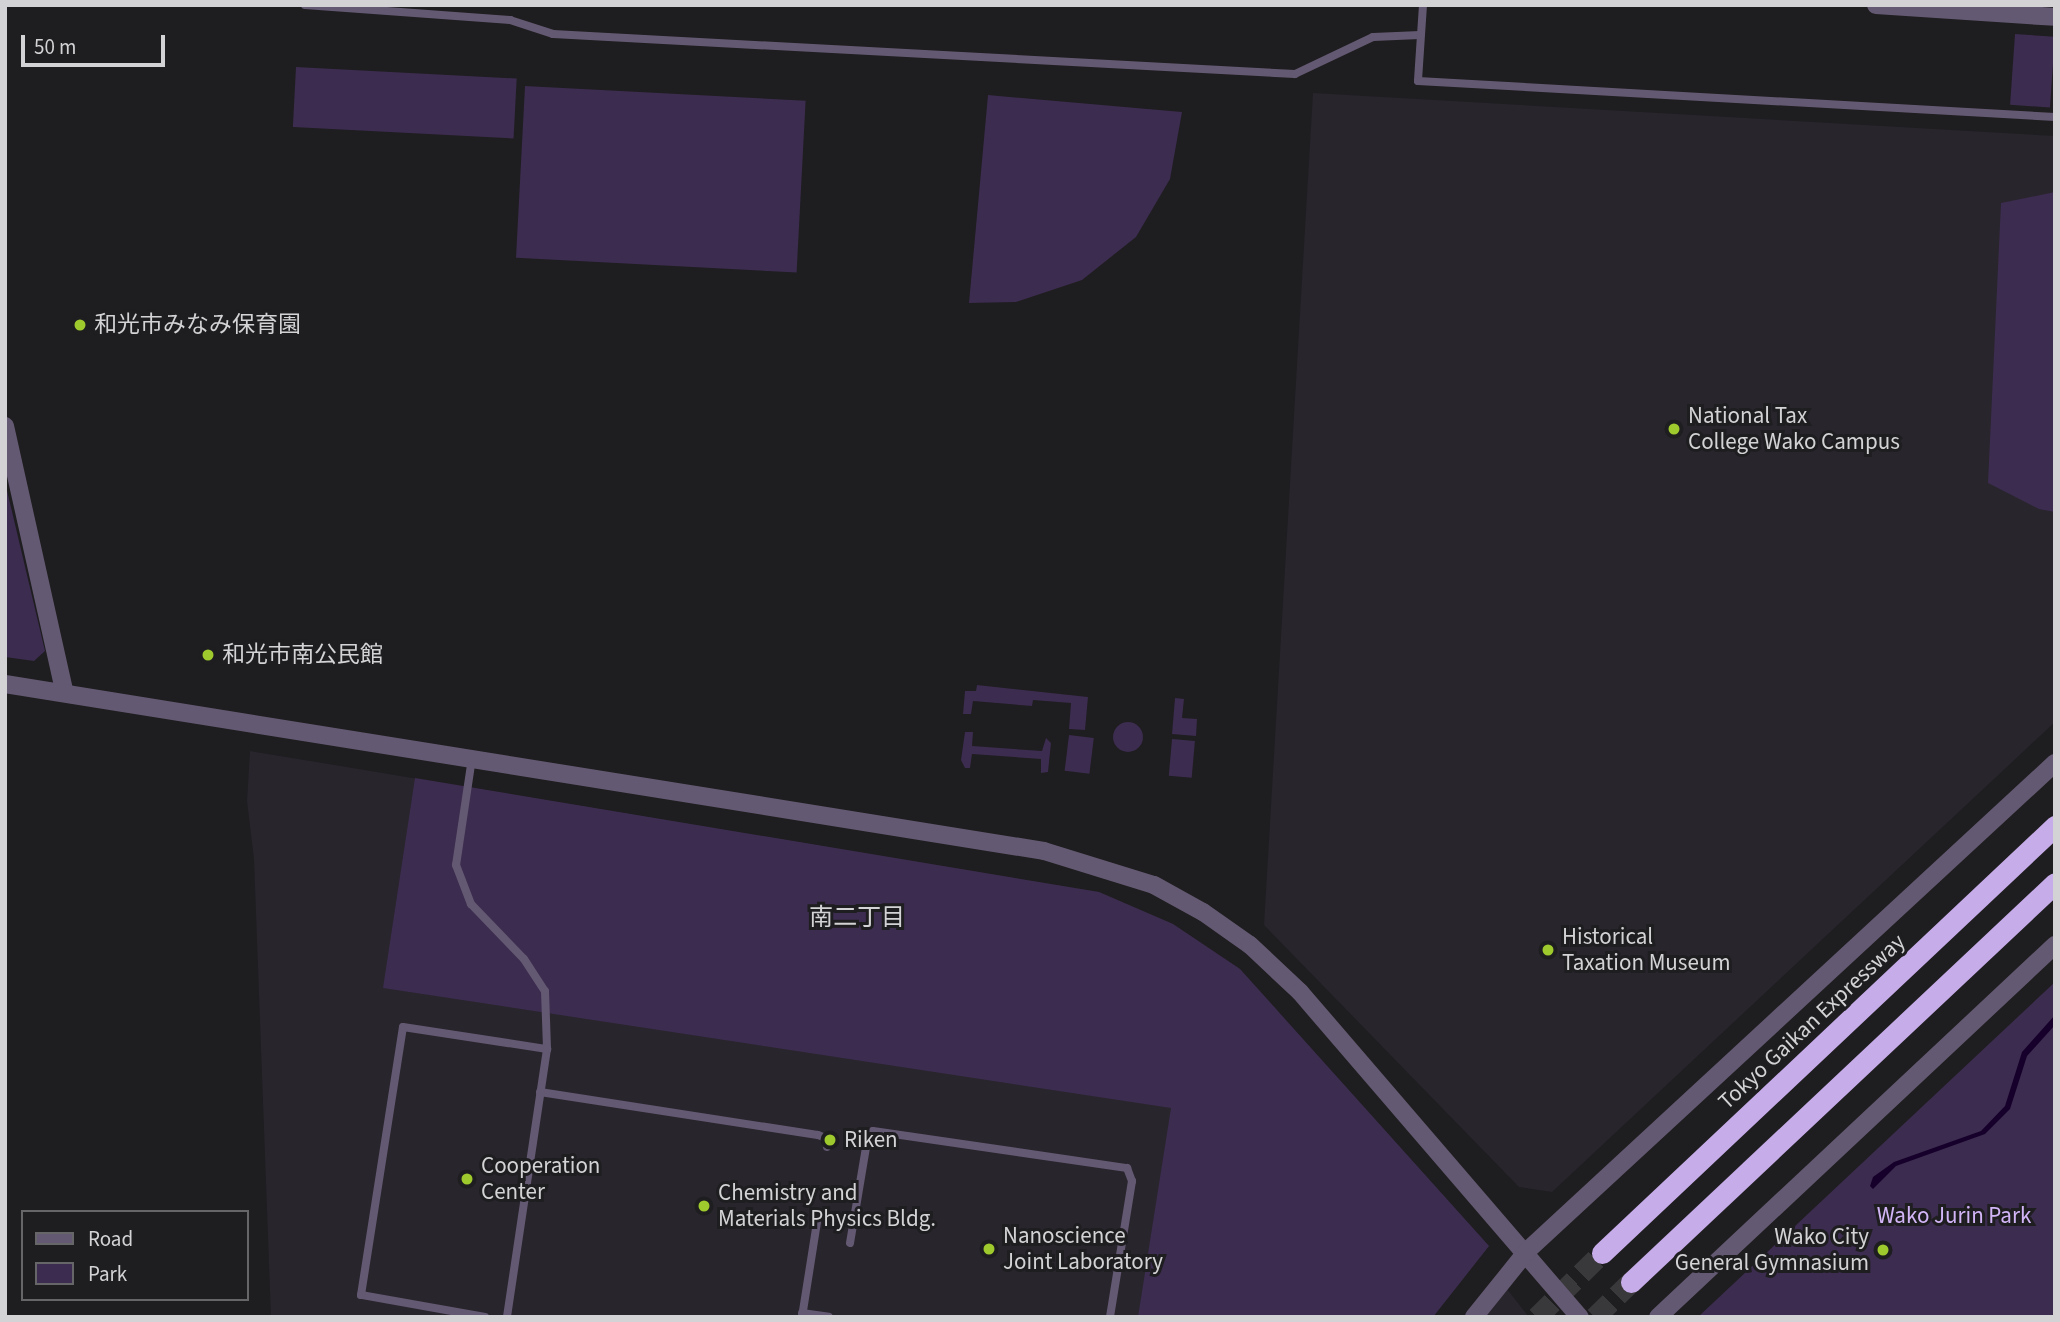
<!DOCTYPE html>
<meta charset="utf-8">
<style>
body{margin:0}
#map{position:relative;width:2060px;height:1322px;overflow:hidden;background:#1e1d1f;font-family:"Source Sans 3","Noto Sans JP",sans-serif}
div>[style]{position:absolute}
.built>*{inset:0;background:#28252d}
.green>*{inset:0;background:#3c2c4f;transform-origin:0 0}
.round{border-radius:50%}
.water>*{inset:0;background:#16002b}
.motorway-tunnel>*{height:21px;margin-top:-10.5px;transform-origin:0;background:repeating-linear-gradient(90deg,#39383a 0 21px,transparent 0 31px)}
.service>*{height:8px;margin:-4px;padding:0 4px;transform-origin:4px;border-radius:4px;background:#645972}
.tertiary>*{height:18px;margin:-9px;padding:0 9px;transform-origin:9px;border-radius:9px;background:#645972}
.motorway>*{height:21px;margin:-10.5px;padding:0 10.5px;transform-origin:10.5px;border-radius:10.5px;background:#c7acea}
.dots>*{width:19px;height:19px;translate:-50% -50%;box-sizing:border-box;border:4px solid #1e1d1f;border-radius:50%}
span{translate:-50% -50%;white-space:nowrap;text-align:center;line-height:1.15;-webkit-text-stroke:6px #1e1d1f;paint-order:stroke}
.poi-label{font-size:23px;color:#d3d2d4}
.left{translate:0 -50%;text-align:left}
.right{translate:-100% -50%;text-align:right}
.street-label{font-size:23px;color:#d3d2d4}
.park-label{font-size:23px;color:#d2b5f7}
.neighbourhood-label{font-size:24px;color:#d3d2d4}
.frame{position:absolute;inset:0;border:7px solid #d3d2d4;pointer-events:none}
.legend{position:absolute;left:21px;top:1210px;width:228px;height:91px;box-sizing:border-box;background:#1e1d1f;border:2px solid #666567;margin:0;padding:9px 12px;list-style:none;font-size:21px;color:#d3d2d4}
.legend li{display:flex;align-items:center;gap:14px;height:35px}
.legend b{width:35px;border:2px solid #666567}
.scale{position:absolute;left:21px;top:35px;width:144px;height:32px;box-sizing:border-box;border:4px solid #d3d2d4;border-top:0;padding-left:9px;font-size:21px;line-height:24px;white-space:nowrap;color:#d3d2d4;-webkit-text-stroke:5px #1e1d1f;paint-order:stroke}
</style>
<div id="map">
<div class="built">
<div style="clip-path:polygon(1313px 93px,2055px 136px,2055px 722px,1552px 1192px,1519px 1187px,1264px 925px)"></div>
<div style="clip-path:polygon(250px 751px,1099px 892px,1173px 924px,1240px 969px,1489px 1246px,1433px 1317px,271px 1317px,254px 859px,247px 801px)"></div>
<div style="clip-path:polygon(1507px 1289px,1529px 1317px,1485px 1317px)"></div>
</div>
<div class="green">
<div style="left:2015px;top:34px;width:40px;height:71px;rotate:4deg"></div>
<div style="left:296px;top:67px;width:221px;height:60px;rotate:3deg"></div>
<div style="left:525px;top:86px;width:281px;height:172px;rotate:3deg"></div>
<div style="clip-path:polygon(988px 95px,1182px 112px,1170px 179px,1136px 237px,1082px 280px,1016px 302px,969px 303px)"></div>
<div style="clip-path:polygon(2055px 192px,2055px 512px,2039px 509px,1988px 483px,2001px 203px)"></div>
<div style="clip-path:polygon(5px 482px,45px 651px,34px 661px,5px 657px)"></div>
<div style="clip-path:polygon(977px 685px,1088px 697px,1085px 730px,1069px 729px,1071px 703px,1033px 700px,1032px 706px,973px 701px,971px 714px,963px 714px,965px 691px,976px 691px)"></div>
<div style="clip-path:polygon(1175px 698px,1184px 699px,1182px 718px,1197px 719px,1196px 736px,1172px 734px)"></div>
<div class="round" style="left:1113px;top:722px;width:30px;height:30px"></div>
<div style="clip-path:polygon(965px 732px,973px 732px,972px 746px,1042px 751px,1046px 738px,1051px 743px,1048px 772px,1041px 773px,1041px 759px,972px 754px,970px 768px,965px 768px,961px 760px)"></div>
<div style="left:1069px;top:735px;width:25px;height:36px;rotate:7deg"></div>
<div style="left:1172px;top:739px;width:23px;height:37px;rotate:5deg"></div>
<div style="clip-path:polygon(415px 778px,1099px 892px,1173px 924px,1240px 969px,1489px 1246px,1433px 1317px,1138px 1317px,1171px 1108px,383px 988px)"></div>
<div style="clip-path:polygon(2055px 982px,2055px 1317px,1698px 1317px)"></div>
</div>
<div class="water">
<div style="clip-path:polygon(2055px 1015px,2055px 1025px,2027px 1056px,2010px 1109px,1985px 1134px,1896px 1166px,1873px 1189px,1870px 1186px,1873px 1177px,1894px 1162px,1981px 1131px,2005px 1106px,2022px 1052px)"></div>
</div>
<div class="motorway-tunnel">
<div style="left:1537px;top:1317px;width:91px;rotate:-44.6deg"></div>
<div style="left:1595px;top:1317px;width:50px;rotate:-44.2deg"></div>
</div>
<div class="service">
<div style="left:305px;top:5px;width:206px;rotate:4.2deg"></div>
<div style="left:510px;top:20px;width:45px;rotate:18deg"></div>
<div style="left:553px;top:34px;width:743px;rotate:3.09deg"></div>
<div style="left:1295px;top:74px;width:86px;rotate:-25.4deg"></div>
<div style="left:1373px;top:37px;width:47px;rotate:-2.4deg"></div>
<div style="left:1423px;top:5px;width:76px;rotate:93.8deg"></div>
<div style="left:1418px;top:81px;width:638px;rotate:3.23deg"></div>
<div style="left:472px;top:758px;width:108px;rotate:98.5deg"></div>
<div style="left:456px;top:865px;width:42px;rotate:69deg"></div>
<div style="left:471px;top:904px;width:76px;rotate:46.1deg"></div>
<div style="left:524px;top:959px;width:38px;rotate:57deg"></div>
<div style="left:545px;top:991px;width:58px;rotate:88deg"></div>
<div style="left:540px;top:1092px;width:281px;rotate:8.8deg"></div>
<div style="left:818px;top:1135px;width:9px;rotate:21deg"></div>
<div style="left:826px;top:1138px;width:9px;rotate:84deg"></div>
<div style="left:850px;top:1243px;width:109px;rotate:-80.5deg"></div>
<div style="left:868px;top:1135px;width:6px;rotate:-39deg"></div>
<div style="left:873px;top:1131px;width:257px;rotate:8.3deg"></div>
<div style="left:1127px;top:1168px;width:14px;rotate:69deg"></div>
<div style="left:1132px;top:1181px;width:138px;rotate:99.2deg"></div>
<div style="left:802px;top:1313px;width:27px;rotate:8deg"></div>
<div style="left:485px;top:1317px;width:126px;rotate:-169.9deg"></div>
<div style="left:361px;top:1295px;width:271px;rotate:-81.1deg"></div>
<div style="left:403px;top:1027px;width:146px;rotate:8.7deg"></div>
<div style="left:547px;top:1049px;width:271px;rotate:98.5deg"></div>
<div style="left:802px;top:1317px;width:96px;rotate:-81deg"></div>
</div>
<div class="tertiary">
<div style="left:1876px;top:5px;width:179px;rotate:3.8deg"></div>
<div style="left:5px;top:426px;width:271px;rotate:77.4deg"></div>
<div style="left:5px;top:684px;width:1052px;rotate:9.13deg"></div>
<div style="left:1044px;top:851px;width:115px;rotate:17.2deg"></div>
<div style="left:1154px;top:885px;width:56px;rotate:28.9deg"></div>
<div style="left:1203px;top:912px;width:57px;rotate:35.1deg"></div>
<div style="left:1250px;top:945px;width:69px;rotate:43.2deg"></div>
<div style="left:1300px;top:992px;width:429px;rotate:49.3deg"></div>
<div style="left:1474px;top:1317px;width:85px;rotate:-51.2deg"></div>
<div style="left:1527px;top:1251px;width:719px;rotate:-42.75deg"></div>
<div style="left:1658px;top:1317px;width:544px;rotate:-43.14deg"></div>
</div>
<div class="motorway">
<div style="left:1602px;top:1253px;width:623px;rotate:-43.31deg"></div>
<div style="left:1631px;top:1282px;width:582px;rotate:-43.26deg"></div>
</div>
<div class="dots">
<div style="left:80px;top:325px;background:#9fca2d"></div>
<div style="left:1674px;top:429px;background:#9fca2d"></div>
<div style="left:208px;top:655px;background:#9fca2d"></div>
<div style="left:1548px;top:950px;background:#9fca2d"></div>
<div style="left:830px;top:1140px;background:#9fca2d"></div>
<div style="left:467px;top:1179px;background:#9fca2d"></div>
<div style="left:704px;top:1206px;background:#9fca2d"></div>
<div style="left:989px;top:1249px;background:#9fca2d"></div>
<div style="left:1883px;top:1250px;background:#9fca2d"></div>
</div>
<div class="poi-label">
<span class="left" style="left:94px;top:325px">和光市みなみ保育園</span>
<span class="left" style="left:1688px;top:429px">National Tax<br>College Wako Campus</span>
<span class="left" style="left:222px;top:655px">和光市南公民館</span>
<span class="left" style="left:1562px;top:950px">Historical<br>Taxation Museum</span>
<span class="left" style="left:844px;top:1140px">Riken</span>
<span class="left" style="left:481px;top:1179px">Cooperation<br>Center</span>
<span class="left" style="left:718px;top:1206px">Chemistry and<br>Materials Physics Bldg.</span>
<span class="left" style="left:1003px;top:1249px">Nanoscience<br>Joint Laboratory</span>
<span class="right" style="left:1869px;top:1250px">Wako City<br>General Gymnasium</span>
</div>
<div class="street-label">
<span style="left:1812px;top:1022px;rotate:-43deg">Tokyo Gaikan Expressway</span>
</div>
<div class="park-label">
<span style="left:1954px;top:1216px">Wako Jurin Park</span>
</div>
<div class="neighbourhood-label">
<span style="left:857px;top:918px">南二丁目</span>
</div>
<div class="frame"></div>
<ul class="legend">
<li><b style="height:9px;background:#645972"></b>Road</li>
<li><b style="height:19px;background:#3c2c4f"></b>Park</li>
</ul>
<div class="scale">50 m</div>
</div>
